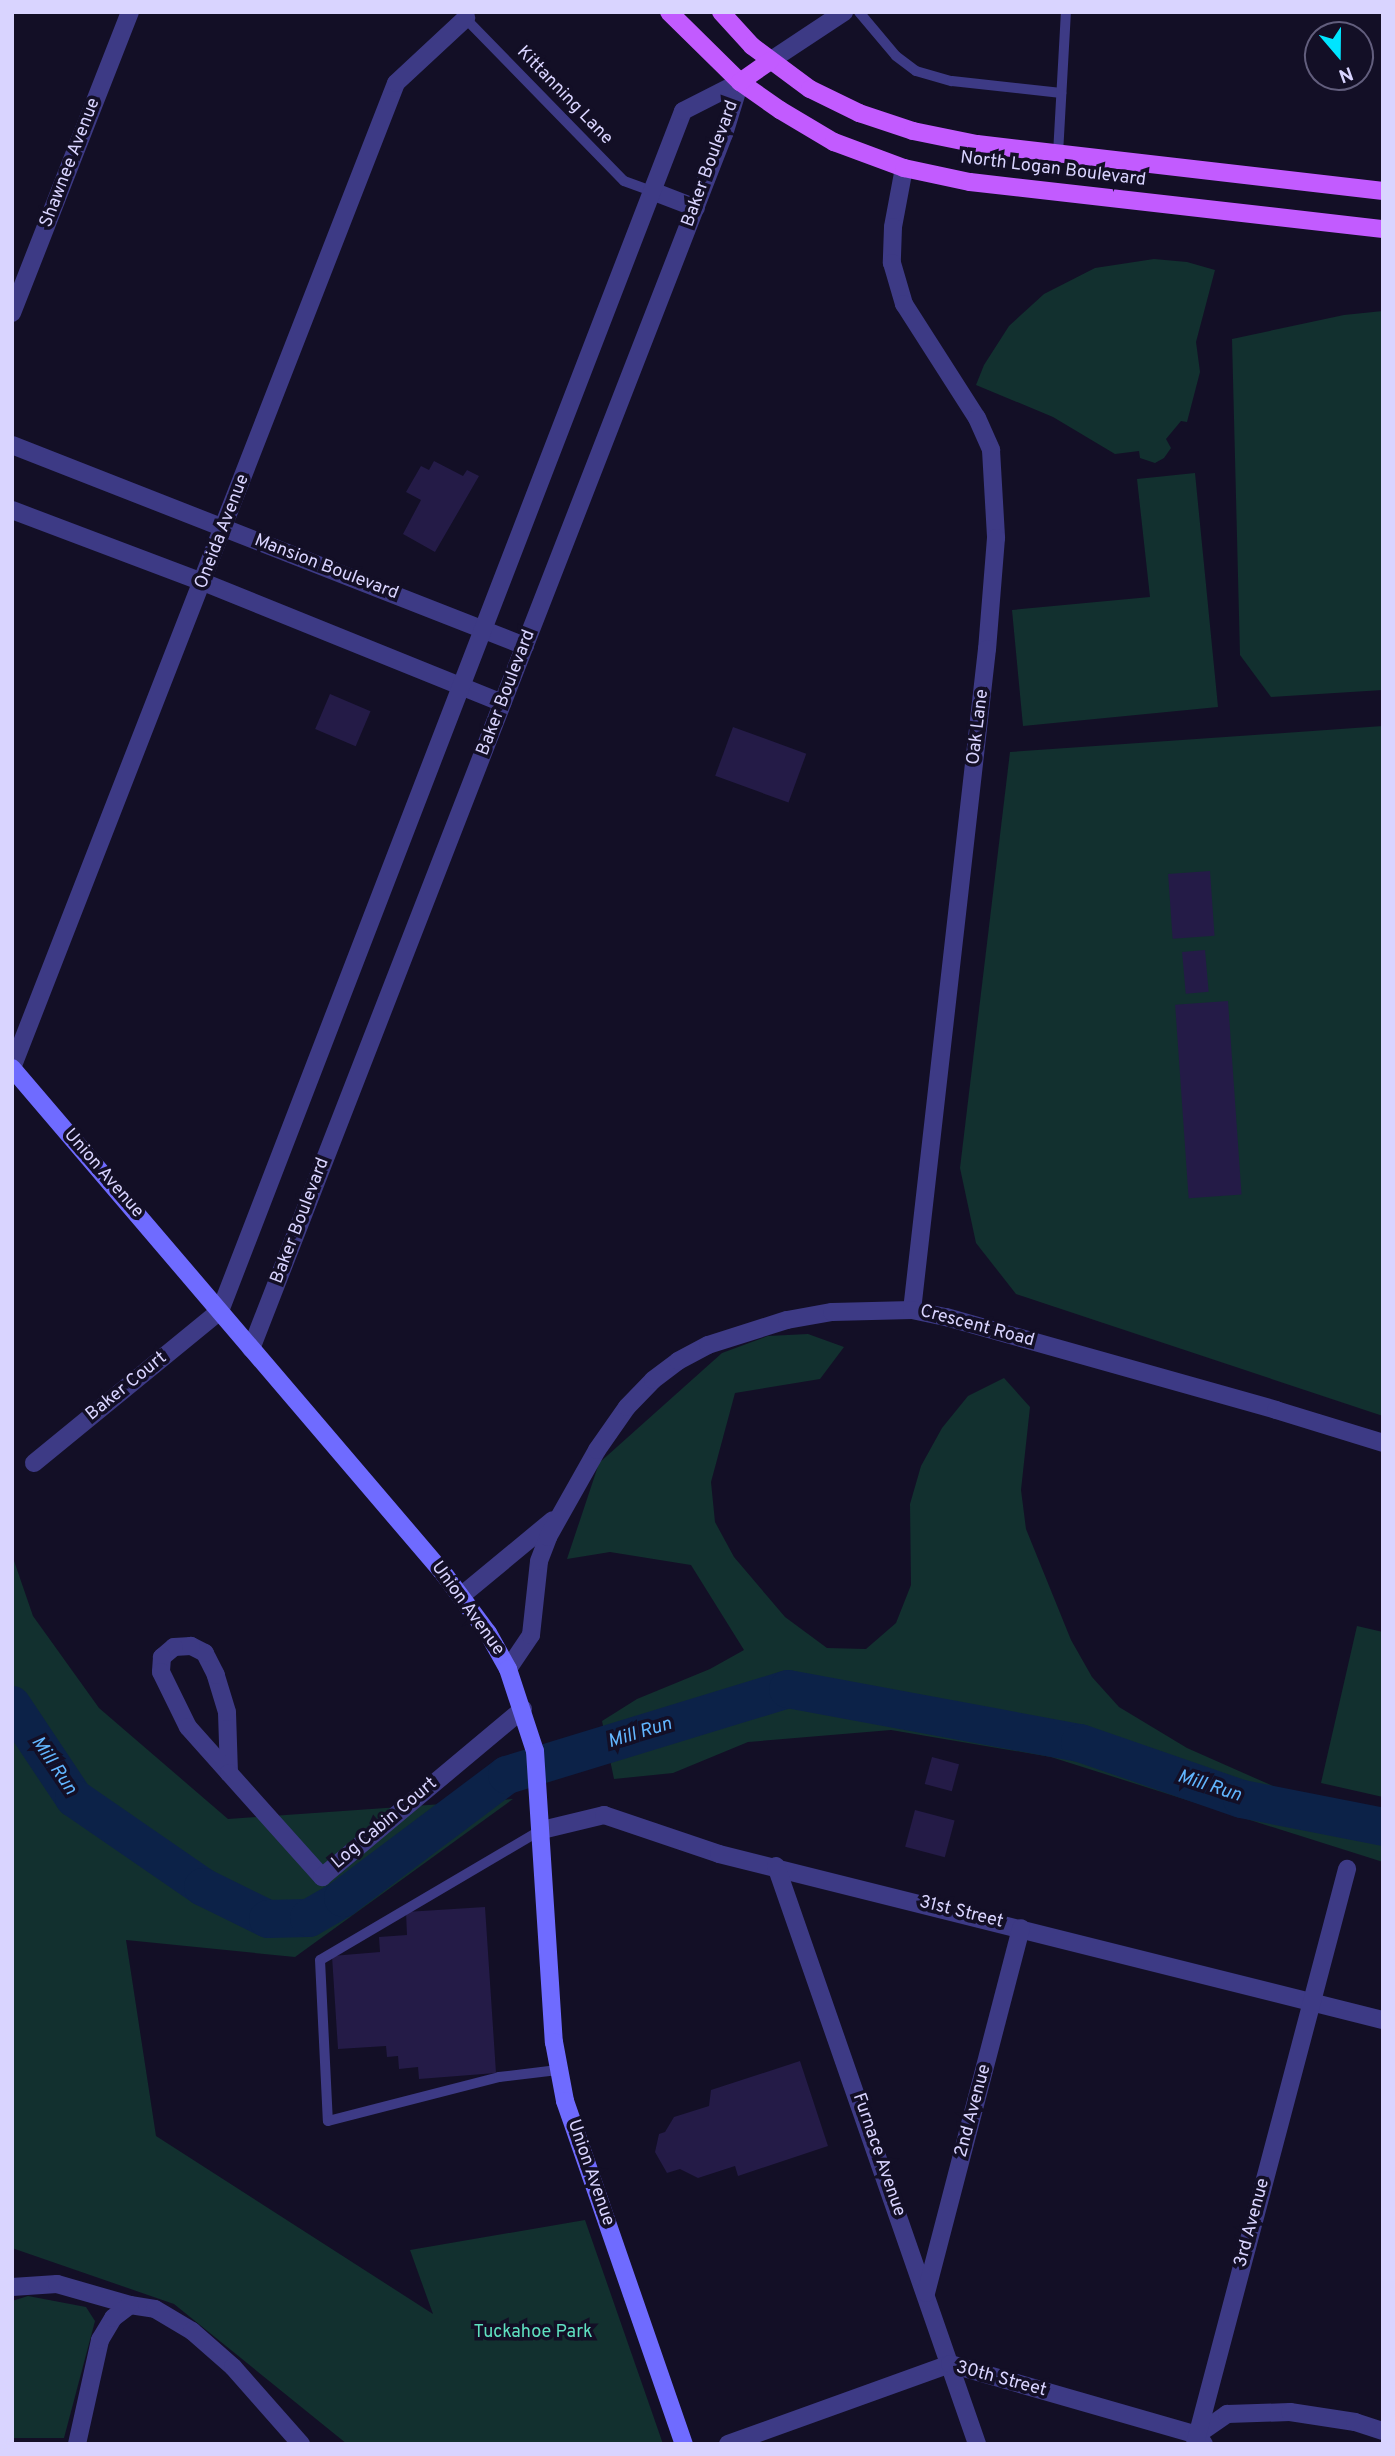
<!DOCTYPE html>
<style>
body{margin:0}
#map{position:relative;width:1395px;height:2456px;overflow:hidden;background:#130f26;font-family:Overpass,sans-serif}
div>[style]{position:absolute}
.green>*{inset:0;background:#12302f}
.river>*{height:38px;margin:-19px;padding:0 19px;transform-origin:19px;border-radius:19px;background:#0c2248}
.building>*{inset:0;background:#241b47;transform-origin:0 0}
.service>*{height:10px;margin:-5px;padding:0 5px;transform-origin:5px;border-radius:5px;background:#3d3a85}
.minor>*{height:18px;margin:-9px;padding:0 9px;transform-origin:9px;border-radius:9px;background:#3d3a85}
.secondary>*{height:18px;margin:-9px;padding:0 9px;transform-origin:9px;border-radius:9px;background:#6f6bff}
.primary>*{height:18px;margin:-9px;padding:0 9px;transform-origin:9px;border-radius:9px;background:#c25bff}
span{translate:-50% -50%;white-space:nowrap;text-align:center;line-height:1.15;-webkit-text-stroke:7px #130f26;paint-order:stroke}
.street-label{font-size:18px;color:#d9d4ff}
.park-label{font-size:18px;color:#5fe0c0}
.water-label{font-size:19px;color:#62b6ff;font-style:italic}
.frame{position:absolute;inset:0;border:14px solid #d9d4ff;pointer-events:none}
.north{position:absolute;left:1304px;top:21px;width:70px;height:70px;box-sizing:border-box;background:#130f26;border:2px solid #625e7d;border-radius:50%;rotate:160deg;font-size:19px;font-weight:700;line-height:28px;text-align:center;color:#d9d4ff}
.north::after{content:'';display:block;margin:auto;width:24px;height:32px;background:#00e5ff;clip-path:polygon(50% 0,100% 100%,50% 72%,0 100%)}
</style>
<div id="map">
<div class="green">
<div style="clip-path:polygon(1154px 259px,1187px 262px,1215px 270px,1196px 342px,1200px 372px,1187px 422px,1181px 421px,1166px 439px,1171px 448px,1164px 458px,1155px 463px,1140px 458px,1139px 451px,1115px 454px,1053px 417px,976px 385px,984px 365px,1009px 326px,1044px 294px,1095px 268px)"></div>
<div style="clip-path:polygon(1383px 311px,1383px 690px,1271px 697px,1240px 655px,1232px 339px,1344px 315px)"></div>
<div style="clip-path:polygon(1195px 473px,1218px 707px,1023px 726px,1012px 610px,1150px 597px,1137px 479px)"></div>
<div style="clip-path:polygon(1383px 726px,1383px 1416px,1016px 1294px,976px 1243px,960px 1168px,1010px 752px)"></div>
<div style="clip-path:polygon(808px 1334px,844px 1347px,820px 1379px,735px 1393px,711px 1482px,715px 1522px,734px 1557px,785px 1617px,827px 1648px,866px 1649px,896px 1623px,911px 1585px,910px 1504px,921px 1466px,942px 1428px,968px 1396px,1004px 1378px,1030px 1407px,1021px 1490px,1026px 1529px,1071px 1640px,1092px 1677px,1119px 1707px,1187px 1748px,1291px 1794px,1383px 1814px,1383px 1862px,1051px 1757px,891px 1730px,748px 1742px,673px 1773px,614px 1779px,602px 1721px,637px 1699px,710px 1669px,744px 1650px,691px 1565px,610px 1552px,567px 1559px,599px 1463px,722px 1353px,768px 1336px)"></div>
<div style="clip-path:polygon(12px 1555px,33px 1616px,99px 1708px,228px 1819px,513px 1799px,295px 1957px,126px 1940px,156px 2136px,433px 2314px,410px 2250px,585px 2220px,663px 2444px,347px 2444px,174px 2304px,12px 2248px)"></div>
<div style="clip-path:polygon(1357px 1626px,1383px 1632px,1383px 1797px,1321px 1783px)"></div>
<div style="clip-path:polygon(28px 2296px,86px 2307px,95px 2321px,64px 2438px,12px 2438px,12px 2301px)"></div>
</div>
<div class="river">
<div style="left:12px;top:1705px;width:112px;rotate:56.3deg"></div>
<div style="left:74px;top:1798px;width:157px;rotate:34.6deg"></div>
<div style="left:203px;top:1887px;width:72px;rotate:26.2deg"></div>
<div style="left:268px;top:1919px;width:41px;rotate:-1.4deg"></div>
<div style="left:309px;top:1918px;width:39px;rotate:-30deg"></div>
<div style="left:343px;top:1898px;width:205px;rotate:-36.9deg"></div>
<div style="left:507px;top:1775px;width:294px;rotate:-17deg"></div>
<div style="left:788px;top:1689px;width:297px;rotate:10.5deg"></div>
<div style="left:1080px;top:1743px;width:171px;rotate:19.1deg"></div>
<div style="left:1242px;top:1799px;width:144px;rotate:11.2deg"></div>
</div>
<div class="building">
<div style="clip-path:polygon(434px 461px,463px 476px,467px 470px,479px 476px,435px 552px,403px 534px,421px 500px,406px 492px,421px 466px,429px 470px)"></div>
<div style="left:330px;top:694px;width:44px;height:38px;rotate:23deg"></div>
<div style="left:733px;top:727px;width:78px;height:52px;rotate:20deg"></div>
<div style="left:1210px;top:871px;width:65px;height:42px;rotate:86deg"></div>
<div style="left:1205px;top:950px;width:42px;height:23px;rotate:85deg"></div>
<div style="left:1228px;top:1001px;width:194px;height:53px;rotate:86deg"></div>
<div style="left:932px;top:1757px;width:28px;height:28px;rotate:15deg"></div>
<div style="left:915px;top:1810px;width:41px;height:38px;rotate:15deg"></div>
<div style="clip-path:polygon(485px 1907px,496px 2073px,419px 2079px,418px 2067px,399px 2069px,398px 2056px,387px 2057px,386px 2046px,338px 2049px,332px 1956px,380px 1952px,379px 1937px,407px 1935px,406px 1912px)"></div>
<div style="clip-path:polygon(800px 2061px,828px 2146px,738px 2176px,735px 2166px,698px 2178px,680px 2169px,667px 2173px,655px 2152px,659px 2134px,665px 2132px,674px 2117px,709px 2106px,711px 2090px)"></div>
</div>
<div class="service">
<div style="left:859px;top:12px;width:57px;rotate:49.9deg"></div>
<div style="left:896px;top:56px;width:25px;rotate:37deg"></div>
<div style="left:916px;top:71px;width:37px;rotate:16deg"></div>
<div style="left:952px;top:81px;width:110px;rotate:6.3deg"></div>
<div style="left:464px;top:17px;width:229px;rotate:45.7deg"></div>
<div style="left:624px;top:181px;width:30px;rotate:20deg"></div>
<div style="left:1058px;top:154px;width:142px;rotate:-86.8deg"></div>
<div style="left:541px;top:1830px;width:256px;rotate:149.5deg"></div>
<div style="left:320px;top:1960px;width:161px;rotate:87.2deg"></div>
<div style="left:328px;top:2121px;width:177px;rotate:-14.4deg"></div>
<div style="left:499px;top:2077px;width:59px;rotate:-6.8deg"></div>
</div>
<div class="minor">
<div style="left:770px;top:61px;width:89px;rotate:-33.5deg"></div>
<div style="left:904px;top:168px;width:60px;rotate:100.6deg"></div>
<div style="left:893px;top:227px;width:36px;rotate:92deg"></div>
<div style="left:892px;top:263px;width:43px;rotate:73.7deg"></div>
<div style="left:904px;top:304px;width:135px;rotate:57.4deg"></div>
<div style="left:977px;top:418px;width:35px;rotate:66deg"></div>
<div style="left:991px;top:450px;width:88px;rotate:86.7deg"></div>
<div style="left:996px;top:538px;width:111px;rotate:94.6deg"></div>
<div style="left:987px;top:649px;width:665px;rotate:96.47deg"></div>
<div style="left:652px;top:191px;width:47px;rotate:21.1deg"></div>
<div style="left:12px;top:313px;width:323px;rotate:-68.6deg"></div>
<div style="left:12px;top:445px;width:551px;rotate:21.4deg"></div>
<div style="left:12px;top:510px;width:204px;rotate:20.7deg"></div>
<div style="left:203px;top:582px;width:323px;rotate:22deg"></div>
<div style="left:12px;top:1068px;width:1057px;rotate:-68.7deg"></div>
<div style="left:396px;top:83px;width:96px;rotate:-42.9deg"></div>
<div style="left:251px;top:1349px;width:1304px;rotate:-68.73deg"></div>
<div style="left:724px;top:134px;width:54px;rotate:-72.9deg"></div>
<div style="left:34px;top:1463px;width:240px;rotate:-39.3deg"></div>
<div style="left:220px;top:1311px;width:1286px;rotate:-68.9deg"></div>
<div style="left:683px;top:111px;width:64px;rotate:-27deg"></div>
<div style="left:461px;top:1596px;width:119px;rotate:-39.6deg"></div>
<div style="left:508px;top:1669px;width:41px;rotate:-55.9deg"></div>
<div style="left:531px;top:1635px;width:74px;rotate:-83.8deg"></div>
<div style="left:539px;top:1561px;width:26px;rotate:-69deg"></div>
<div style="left:548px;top:1537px;width:100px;rotate:-60.6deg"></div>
<div style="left:597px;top:1450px;width:52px;rotate:-55.1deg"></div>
<div style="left:627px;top:1407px;width:37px;rotate:-46deg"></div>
<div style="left:653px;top:1380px;width:31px;rotate:-37deg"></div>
<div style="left:678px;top:1361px;width:34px;rotate:-28deg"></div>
<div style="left:708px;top:1345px;width:83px;rotate:-17.6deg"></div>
<div style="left:787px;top:1320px;width:46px;rotate:-10.1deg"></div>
<div style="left:832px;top:1312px;width:80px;rotate:-1.4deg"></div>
<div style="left:912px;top:1310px;width:35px;rotate:12deg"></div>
<div style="left:946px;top:1317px;width:343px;rotate:15.7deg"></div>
<div style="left:1276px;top:1410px;width:112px;rotate:17.1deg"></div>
<div style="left:229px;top:1773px;width:61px;rotate:-91.9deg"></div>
<div style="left:227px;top:1712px;width:39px;rotate:-107deg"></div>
<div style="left:216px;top:1675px;width:25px;rotate:-117deg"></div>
<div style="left:205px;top:1653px;width:16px;rotate:-153deg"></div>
<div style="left:191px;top:1646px;width:17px;rotate:177deg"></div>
<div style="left:174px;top:1647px;width:16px;rotate:140deg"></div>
<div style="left:162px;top:1657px;width:15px;rotate:94deg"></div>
<div style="left:161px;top:1672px;width:61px;rotate:63.9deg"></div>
<div style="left:188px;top:1727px;width:62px;rotate:48.3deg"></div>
<div style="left:229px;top:1773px;width:140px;rotate:48.2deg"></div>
<div style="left:322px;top:1877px;width:262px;rotate:-39.9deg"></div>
<div style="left:542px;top:1830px;width:64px;rotate:-13.6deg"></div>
<div style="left:604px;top:1815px;width:121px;rotate:18.7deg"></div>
<div style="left:719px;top:1854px;width:684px;rotate:14.04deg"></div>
<div style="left:776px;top:1866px;width:612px;rotate:70.82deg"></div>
<div style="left:12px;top:2287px;width:45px;rotate:-3.8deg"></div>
<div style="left:57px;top:2284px;width:76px;rotate:16deg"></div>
<div style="left:130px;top:2305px;width:25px;rotate:9deg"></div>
<div style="left:155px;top:2309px;width:43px;rotate:30.7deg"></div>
<div style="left:192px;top:2331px;width:55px;rotate:41.3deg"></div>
<div style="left:233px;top:2367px;width:103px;rotate:48.6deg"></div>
<div style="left:926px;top:2293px;width:377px;rotate:-75.4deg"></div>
<div style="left:1197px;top:2435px;width:37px;rotate:-35deg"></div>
<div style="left:1227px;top:2414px;width:63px;rotate:-1.8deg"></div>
<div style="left:1290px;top:2412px;width:66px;rotate:8.7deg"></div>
<div style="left:1355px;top:2422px;width:29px;rotate:18deg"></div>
<div style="left:77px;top:2444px;width:107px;rotate:-77.5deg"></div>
<div style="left:100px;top:2340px;width:26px;rotate:-59deg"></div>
<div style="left:113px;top:2318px;width:21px;rotate:-37deg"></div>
<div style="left:728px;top:2444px;width:236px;rotate:-19.8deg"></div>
<div style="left:950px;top:2364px;width:257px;rotate:16deg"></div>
<div style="left:1197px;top:2435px;width:11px;rotate:52deg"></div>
<div style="left:1195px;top:2444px;width:595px;rotate:-75.19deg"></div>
</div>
<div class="secondary">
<div style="left:12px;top:1068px;width:665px;rotate:49.51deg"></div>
<div style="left:444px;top:1574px;width:74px;rotate:53.3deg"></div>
<div style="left:488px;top:1633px;width:41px;rotate:60.9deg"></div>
<div style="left:508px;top:1669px;width:86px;rotate:71.8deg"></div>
<div style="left:535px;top:1751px;width:292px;rotate:86.3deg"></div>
<div style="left:554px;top:2042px;width:60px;rotate:79.4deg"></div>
<div style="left:565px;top:2101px;width:363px;rotate:70.9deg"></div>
</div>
<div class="primary">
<div style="left:669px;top:12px;width:100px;rotate:44.6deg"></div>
<div style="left:740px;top:82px;width:49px;rotate:35deg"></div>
<div style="left:780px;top:110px;width:63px;rotate:30.7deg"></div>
<div style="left:834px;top:142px;width:75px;rotate:20.4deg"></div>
<div style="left:904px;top:168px;width:67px;rotate:12deg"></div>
<div style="left:970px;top:182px;width:416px;rotate:6.5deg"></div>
<div style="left:721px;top:12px;width:46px;rotate:47.6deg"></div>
<div style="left:752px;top:46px;width:72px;rotate:36.6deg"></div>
<div style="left:810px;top:89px;width:55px;rotate:26.1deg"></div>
<div style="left:859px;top:113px;width:57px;rotate:18.4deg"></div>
<div style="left:913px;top:131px;width:65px;rotate:11.5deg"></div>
<div style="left:977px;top:144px;width:409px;rotate:6.6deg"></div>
<div style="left:740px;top:82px;width:37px;rotate:-35deg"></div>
</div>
<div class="street-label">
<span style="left:564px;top:96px;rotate:46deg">Kittanning Lane</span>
<span style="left:71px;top:163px;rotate:-69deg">Shawnee Avenue</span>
<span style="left:711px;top:164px;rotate:-70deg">Baker Boulevard</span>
<span style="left:1053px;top:170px;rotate:7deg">North Logan Boulevard</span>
<span style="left:223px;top:532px;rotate:-69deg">Oneida Avenue</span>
<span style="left:326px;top:568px;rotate:21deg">Mansion Boulevard</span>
<span style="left:507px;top:693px;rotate:-69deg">Baker Boulevard</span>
<span style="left:979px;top:727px;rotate:-83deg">Oak Lane</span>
<span style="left:103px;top:1174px;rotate:49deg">Union Avenue</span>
<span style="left:301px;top:1221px;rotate:-69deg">Baker Boulevard</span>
<span style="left:977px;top:1327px;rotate:15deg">Crescent Road</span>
<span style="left:127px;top:1387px;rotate:-39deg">Baker Court</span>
<span style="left:467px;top:1609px;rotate:54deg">Union Avenue</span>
<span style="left:385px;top:1824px;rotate:-40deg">Log Cabin Court</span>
<span style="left:961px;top:1913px;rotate:14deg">31st Street</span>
<span style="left:974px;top:2111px;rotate:-75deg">2nd Avenue</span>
<span style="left:878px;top:2155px;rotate:71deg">Furnace Avenue</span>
<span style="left:590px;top:2173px;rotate:71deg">Union Avenue</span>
<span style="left:1253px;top:2223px;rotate:-75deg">3rd Avenue</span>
<span style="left:1001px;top:2380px;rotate:15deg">30th Street</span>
</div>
<div class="park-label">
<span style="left:533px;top:2333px">Tuckahoe Park</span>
</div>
<div class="water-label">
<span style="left:640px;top:1734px;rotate:-17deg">Mill Run</span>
<span style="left:53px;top:1766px;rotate:56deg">Mill Run</span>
<span style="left:1209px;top:1787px;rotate:18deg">Mill Run</span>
</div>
<div class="frame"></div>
<div class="north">N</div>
</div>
